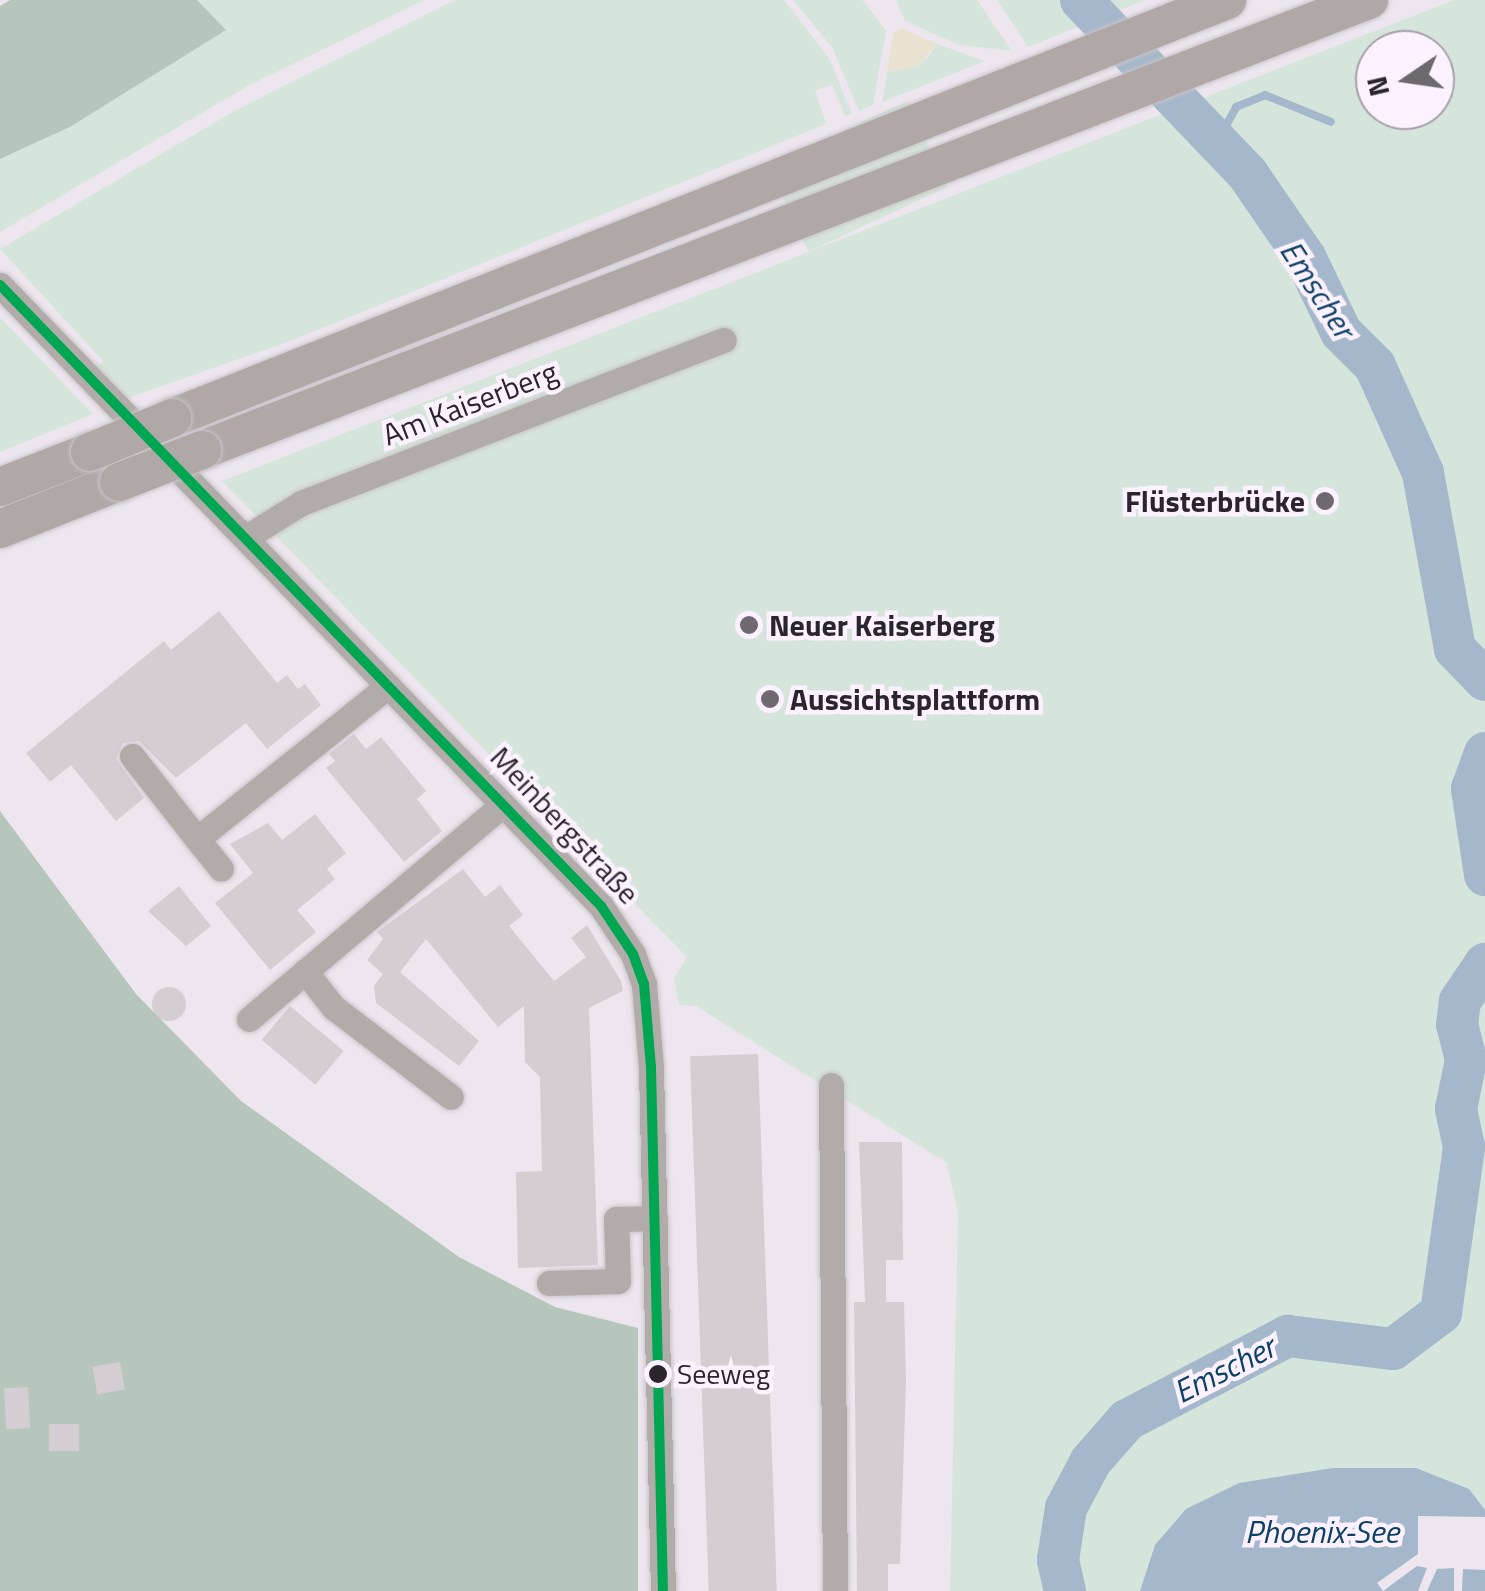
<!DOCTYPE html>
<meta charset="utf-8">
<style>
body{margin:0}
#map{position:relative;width:1485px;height:1591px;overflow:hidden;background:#ede6ee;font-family:"Titillium Web",sans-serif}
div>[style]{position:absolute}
.green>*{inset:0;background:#d6e5db;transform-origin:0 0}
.forest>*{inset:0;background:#b7c6bc}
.sand>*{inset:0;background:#eae2d1}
.water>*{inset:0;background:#a4b7cb}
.pier>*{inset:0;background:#ede6ee}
.stream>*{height:8px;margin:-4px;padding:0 4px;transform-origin:4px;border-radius:4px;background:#a4b7cb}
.river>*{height:42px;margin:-21px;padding:0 21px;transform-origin:21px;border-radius:21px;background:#a4b7cb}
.building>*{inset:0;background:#d4cdd2;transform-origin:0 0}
.round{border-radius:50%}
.roads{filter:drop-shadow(0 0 2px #c9c4ca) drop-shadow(0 0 2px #c9c4ca)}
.minor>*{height:25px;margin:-12.5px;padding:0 12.5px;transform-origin:12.5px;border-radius:12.5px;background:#b1aba9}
.highway>*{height:38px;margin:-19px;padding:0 19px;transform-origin:19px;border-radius:19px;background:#afa8a7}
.bridges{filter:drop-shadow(0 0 2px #c9c4ca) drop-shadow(0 0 2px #c9c4ca)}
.highway-bridge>*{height:38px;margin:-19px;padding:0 19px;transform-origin:19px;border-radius:19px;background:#afa8a7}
.bus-1>*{height:10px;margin:-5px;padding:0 5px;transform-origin:5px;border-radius:5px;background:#00a651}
.dots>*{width:28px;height:28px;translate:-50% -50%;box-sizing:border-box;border:5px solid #fcf1ff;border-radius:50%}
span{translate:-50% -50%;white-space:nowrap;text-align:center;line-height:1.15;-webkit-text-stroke:9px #fcf1ff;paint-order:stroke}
.bus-label{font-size:28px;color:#29252a}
.left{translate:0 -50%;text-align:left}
.street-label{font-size:30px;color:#29252a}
.poi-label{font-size:30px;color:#29252a;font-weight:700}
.right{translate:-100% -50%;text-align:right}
.water-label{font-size:32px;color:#0b4164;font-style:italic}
.north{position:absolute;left:1355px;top:30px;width:100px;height:100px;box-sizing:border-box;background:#fcf1ff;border:2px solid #a89faa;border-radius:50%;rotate:257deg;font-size:28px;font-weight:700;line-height:40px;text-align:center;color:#29252a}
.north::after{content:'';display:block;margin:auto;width:35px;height:45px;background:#6e696f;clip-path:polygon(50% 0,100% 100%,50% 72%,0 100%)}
</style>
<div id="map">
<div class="green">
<div style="clip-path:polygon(197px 0,424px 0,246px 87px,0 232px,0 159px,70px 127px,225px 30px)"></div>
<div style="clip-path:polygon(455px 0,784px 0,829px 58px,852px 114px,845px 116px,832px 85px,815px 90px,826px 124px,293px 340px,125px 399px,96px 368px,103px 361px,0 249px,236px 110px)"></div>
<div style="clip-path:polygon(793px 0,862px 0,876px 17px,886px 31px,873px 105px,859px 111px,832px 47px)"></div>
<div style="clip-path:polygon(896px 0,977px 0,1012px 51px,959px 45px,905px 21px)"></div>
<div style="clip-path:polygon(997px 0,1145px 0,1028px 47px)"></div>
<div style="clip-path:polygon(evenodd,1454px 0,1485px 0,1485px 1591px,950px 1591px,958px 1213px,947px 1163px,696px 1006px,679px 1005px,674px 979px,687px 957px,222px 481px,1454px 0,1375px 50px,1435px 50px,1435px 110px,1375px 110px,1375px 50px)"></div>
<div style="clip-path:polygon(937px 44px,985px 61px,882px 102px,887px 72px,927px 58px)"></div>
<div style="left:907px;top:101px;width:95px;height:153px;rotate:65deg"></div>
<div style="clip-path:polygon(0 317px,93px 414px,0 452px)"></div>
</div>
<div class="forest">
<div style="clip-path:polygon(10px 0,197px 0,226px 30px,70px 127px,0 159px,0 6px)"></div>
<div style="clip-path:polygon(0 811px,136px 994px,241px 1101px,459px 1257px,555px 1307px,638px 1328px,638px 1591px,0 1591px)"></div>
</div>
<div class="sand">
<div style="clip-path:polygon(902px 28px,937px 44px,917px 66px,887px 72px,893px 33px)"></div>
</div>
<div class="water">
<div style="clip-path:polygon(1333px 1468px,1416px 1468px,1469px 1489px,1485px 1510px,1485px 1591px,1140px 1591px,1155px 1545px,1186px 1509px,1239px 1483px)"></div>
</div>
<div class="pier">
<div style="clip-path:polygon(1418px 1516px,1485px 1517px,1485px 1570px,1463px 1569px,1462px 1591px,1454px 1591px,1454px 1568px,1437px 1569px,1427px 1591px,1418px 1591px,1427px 1568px,1417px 1566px,1383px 1591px,1377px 1583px,1418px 1554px)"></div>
</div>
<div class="stream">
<div style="left:1218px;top:140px;width:38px;rotate:-61deg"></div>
<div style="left:1236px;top:107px;width:31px;rotate:-22deg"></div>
<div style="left:1265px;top:95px;width:71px;rotate:22.2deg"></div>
</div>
<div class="river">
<div style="left:1081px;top:0;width:240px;rotate:46.2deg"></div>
<div style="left:1247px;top:173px;width:104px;rotate:55.5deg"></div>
<div style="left:1306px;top:259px;width:81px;rotate:64.4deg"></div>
<div style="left:1341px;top:332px;width:48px;rotate:45deg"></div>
<div style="left:1375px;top:366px;width:117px;rotate:65.8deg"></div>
<div style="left:1423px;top:473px;width:179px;rotate:79.7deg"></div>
<div style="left:1455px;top:649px;width:43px;rotate:45.9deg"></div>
<div style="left:1485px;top:753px;width:38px;rotate:110deg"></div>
<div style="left:1472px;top:789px;width:87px;rotate:81.4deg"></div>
<div style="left:1065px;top:1591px;width:32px;rotate:-103deg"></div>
<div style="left:1058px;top:1560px;width:53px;rotate:-81.3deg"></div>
<div style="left:1066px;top:1508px;width:53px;rotate:-62deg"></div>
<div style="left:1091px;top:1461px;width:55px;rotate:-48.7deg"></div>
<div style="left:1127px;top:1420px;width:182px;rotate:-27.6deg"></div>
<div style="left:1288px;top:1336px;width:106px;rotate:7.1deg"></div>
<div style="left:1393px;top:1349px;width:60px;rotate:-36.9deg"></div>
<div style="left:1441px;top:1313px;width:168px;rotate:-82.1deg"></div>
<div style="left:1464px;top:1147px;width:39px;rotate:-102deg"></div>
<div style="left:1456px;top:1109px;width:50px;rotate:-78.5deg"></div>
<div style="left:1466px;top:1060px;width:36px;rotate:-104deg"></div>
<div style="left:1457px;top:1025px;width:24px;rotate:-83deg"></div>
<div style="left:1460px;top:1001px;width:45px;rotate:-56deg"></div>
</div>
<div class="building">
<div style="clip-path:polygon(219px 611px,277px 683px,287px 675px,298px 689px,305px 684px,321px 705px,267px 749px,246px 723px,176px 778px,139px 741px,123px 743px,116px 759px,144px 798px,116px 821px,71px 765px,50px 782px,26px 753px,164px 641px,171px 650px)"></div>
<div style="clip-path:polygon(354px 734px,366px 749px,381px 737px,426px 791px,417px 799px,442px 831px,404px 862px,326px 768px,335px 761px,329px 754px)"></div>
<div style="clip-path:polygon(315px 814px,346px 853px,327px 869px,335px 879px,297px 910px,316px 932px,270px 970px,215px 903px,253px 873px,230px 844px,268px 823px,282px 840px)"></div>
<div style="clip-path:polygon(463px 869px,485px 897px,500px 885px,523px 915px,509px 926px,554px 981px,586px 957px,571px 938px,587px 925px,621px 981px,623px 991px,589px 1008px,598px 1265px,518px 1268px,516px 1172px,542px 1171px,540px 1077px,525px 1062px,524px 1006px,498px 1027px,426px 939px,400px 972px,479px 1041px,459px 1066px,376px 1003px,374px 986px,383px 974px,367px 960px,383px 939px,377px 932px)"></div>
<div style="clip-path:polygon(179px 886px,211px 926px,186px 946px,148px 911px)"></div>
<div class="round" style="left:152px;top:987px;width:34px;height:34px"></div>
<div style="left:290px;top:1006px;width:70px;height:44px;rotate:40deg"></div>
<div style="left:758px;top:1054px;width:537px;height:68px;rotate:88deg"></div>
<div style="clip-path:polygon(859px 1142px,902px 1142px,903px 1260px,886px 1260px,886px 1302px,904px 1302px,906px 1380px,900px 1564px,888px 1564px,888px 1591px,857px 1591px,854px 1302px,865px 1302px)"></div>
<div style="left:120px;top:1362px;width:28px;height:28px;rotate:80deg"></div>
<div style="left:28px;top:1387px;width:41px;height:24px;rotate:87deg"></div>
<div style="left:79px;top:1424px;width:27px;height:30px;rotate:90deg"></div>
</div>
<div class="roads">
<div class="minor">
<div style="left:0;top:285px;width:864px;rotate:45.94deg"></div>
<div style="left:601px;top:906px;width:58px;rotate:56.3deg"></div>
<div style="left:633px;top:954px;width:32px;rotate:70deg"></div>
<div style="left:644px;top:984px;width:84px;rotate:85.2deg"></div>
<div style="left:651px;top:1068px;width:523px;rotate:88.69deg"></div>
<div style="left:245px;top:538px;width:66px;rotate:-32deg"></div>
<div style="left:301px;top:503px;width:453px;rotate:-21.1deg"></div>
<div style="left:132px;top:756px;width:105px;rotate:51.9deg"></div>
<div style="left:197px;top:839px;width:245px;rotate:-38.7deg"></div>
<div style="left:197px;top:839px;width:38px;rotate:51deg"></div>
<div style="left:305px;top:971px;width:46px;rotate:52.1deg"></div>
<div style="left:333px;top:1007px;width:148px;rotate:37.3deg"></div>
<div style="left:249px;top:1019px;width:331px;rotate:-40.2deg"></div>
<div style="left:831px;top:1085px;width:506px;rotate:89.55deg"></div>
<div style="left:549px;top:1283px;width:69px;rotate:-1.7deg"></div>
<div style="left:618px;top:1281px;width:62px;rotate:-91.8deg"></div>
<div style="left:616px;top:1219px;width:39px;rotate:-1deg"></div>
</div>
<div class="highway">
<div style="left:172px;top:418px;width:1135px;rotate:-21.61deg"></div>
<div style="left:202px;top:450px;width:1251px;rotate:-21.09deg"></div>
<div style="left:0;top:487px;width:97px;rotate:-21.3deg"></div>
<div style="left:0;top:529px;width:128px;rotate:-21.6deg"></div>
</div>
</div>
<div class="bridges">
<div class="highway-bridge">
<div style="left:90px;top:452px;width:89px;rotate:-22.5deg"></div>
<div style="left:119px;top:482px;width:89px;rotate:-21.1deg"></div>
</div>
</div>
<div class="bus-1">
<div style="left:0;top:285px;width:864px;rotate:45.94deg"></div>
<div style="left:601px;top:906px;width:58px;rotate:56.3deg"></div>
<div style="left:633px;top:954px;width:32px;rotate:70deg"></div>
<div style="left:644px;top:984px;width:84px;rotate:85.2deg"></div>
<div style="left:651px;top:1068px;width:523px;rotate:88.69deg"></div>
</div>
<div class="dots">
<div style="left:1325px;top:501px;background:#6e696f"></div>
<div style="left:749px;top:625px;background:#6e696f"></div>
<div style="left:770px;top:699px;background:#6e696f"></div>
<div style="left:658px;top:1374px;background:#29252a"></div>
</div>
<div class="bus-label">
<span class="left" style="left:677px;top:1374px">Seeweg</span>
</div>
<div class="street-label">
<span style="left:470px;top:403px;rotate:-21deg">Am Kaiserberg</span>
<span style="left:565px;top:825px;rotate:47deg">Meinbergstraße</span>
</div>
<div class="poi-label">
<span class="right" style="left:1305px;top:501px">Flüsterbrücke</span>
<span class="left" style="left:769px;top:625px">Neuer Kaiserberg</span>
<span class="left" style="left:790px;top:699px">Aussichtsplattform</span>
</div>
<div class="water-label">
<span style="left:1318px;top:289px;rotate:57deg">Emscher</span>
<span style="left:1224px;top:1369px;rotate:-27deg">Emscher</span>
<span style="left:1322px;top:1531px">Phoenix-See</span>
</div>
<div class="north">N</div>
</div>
